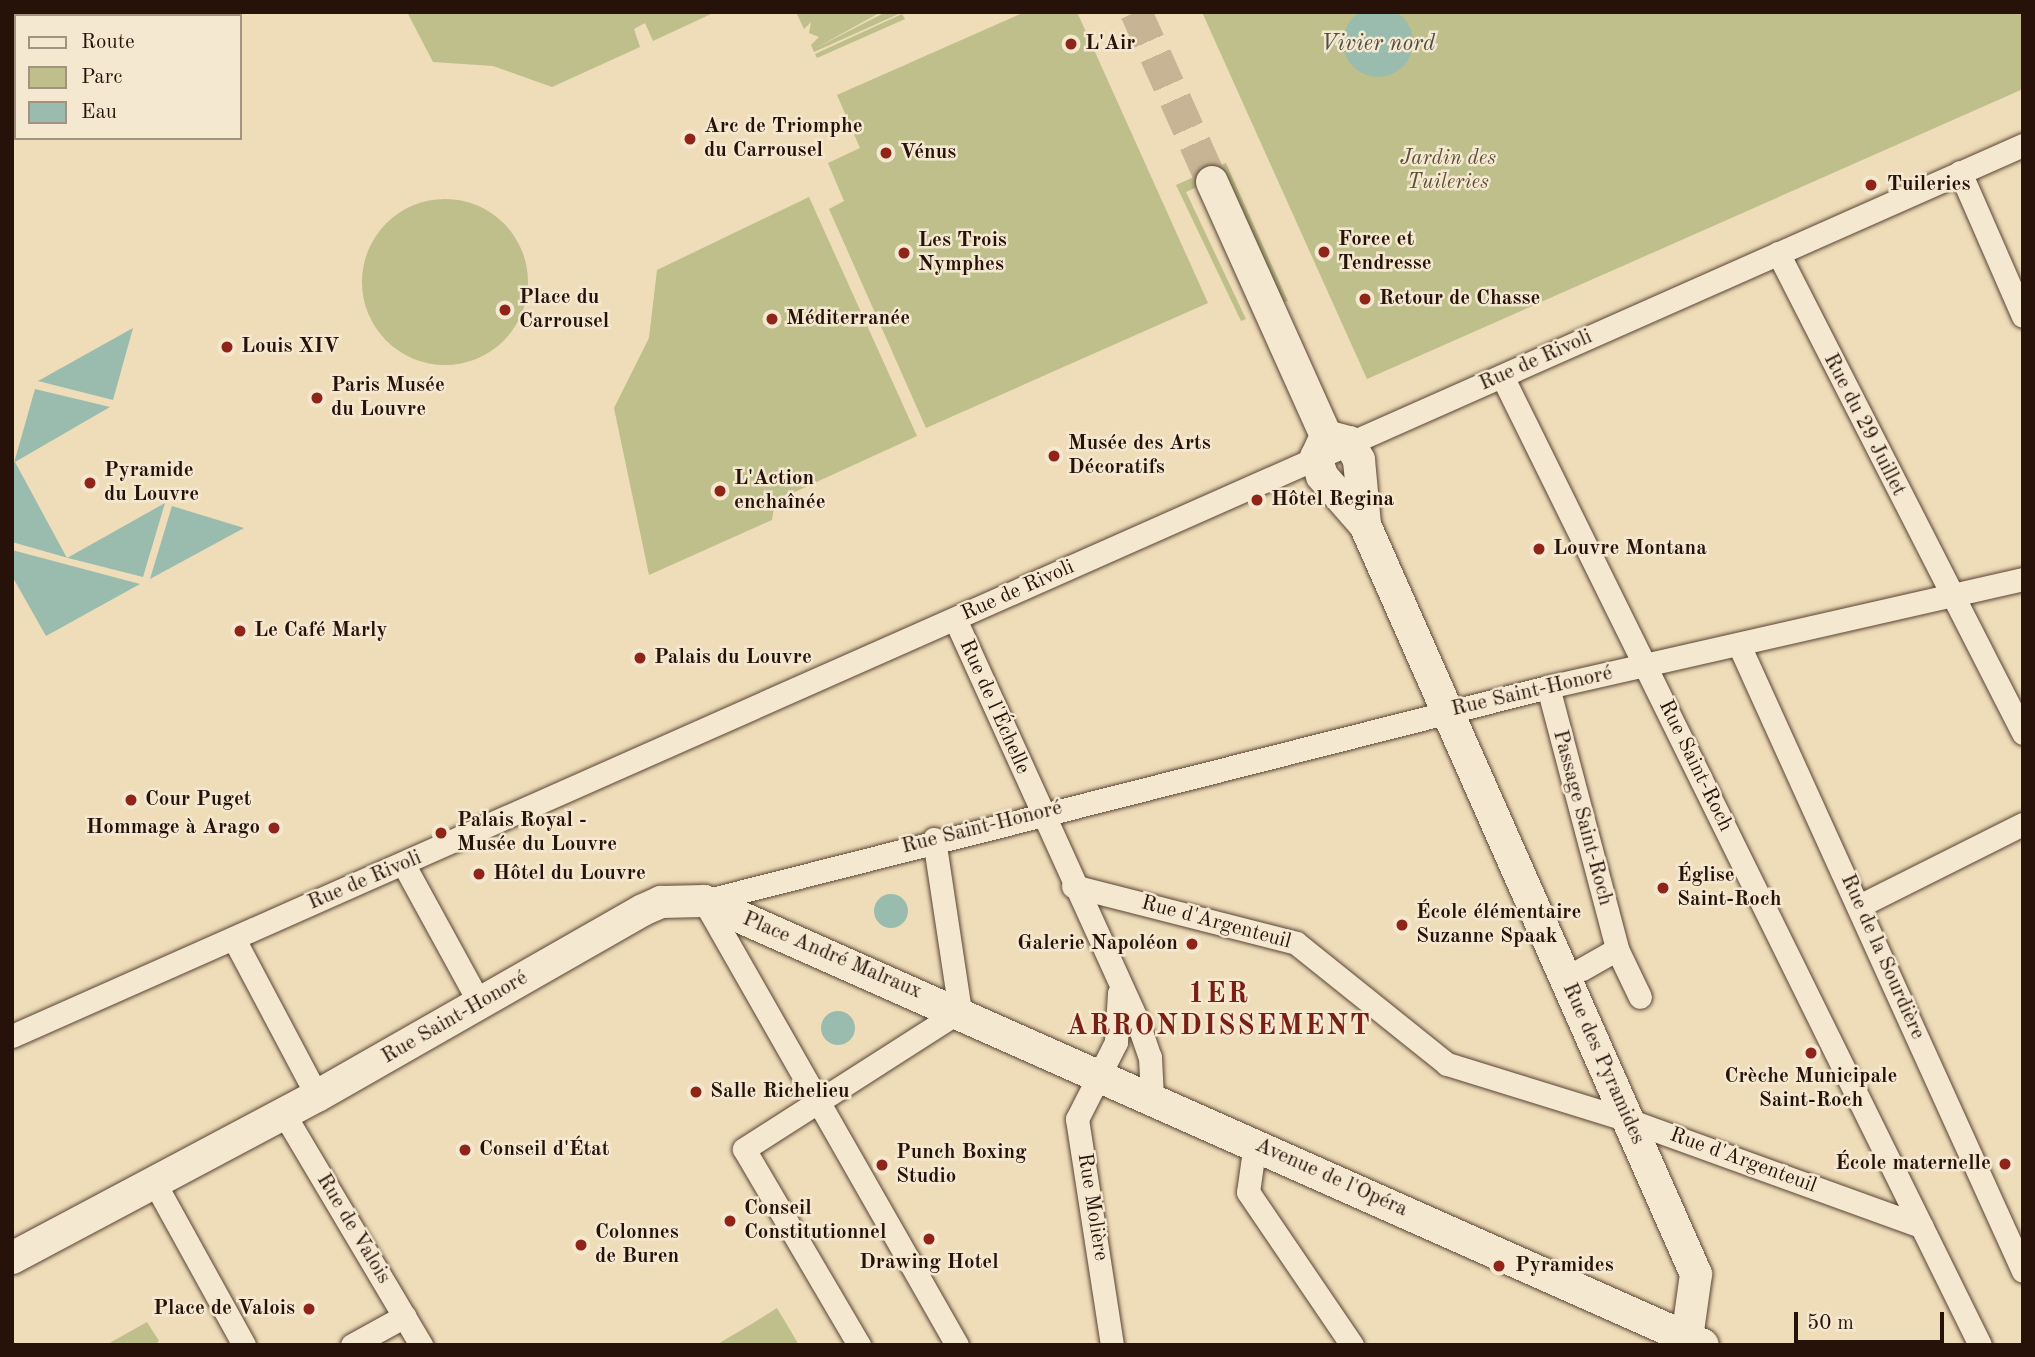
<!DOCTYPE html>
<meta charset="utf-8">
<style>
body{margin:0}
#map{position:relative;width:2035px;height:1357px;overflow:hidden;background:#efdcb8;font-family:"Old Standard TT",serif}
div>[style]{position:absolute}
.green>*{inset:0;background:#bebf8b}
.round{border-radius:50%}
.water>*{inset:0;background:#9abcae}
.secondary-tunnel>*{height:32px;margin-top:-16px;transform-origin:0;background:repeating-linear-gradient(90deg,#c7b495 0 32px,transparent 0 48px)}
.roads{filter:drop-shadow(0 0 2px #584435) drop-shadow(0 0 2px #584435)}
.street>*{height:23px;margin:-11.5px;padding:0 11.5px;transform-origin:11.5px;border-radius:11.5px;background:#f5e8d1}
.secondary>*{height:32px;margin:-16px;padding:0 16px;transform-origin:16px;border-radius:16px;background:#f5e8d1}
.dots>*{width:19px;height:19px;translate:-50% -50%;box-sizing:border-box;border:4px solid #f5e8d1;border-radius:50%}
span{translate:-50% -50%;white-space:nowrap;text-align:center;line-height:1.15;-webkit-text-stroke:5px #f5e8d1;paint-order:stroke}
.poi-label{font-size:21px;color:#261209;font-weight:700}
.left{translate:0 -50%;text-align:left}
.right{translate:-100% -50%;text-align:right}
.park-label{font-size:21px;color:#5b4f36;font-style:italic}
.street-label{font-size:21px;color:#261209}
.water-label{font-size:23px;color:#4f4e43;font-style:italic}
.district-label{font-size:28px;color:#7a1f14;font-weight:700;letter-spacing:2px}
.frame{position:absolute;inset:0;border:14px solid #261209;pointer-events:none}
.legend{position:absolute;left:14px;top:14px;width:228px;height:126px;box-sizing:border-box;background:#f5e8d1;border:2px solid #a29281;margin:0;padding:9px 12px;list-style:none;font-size:21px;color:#261209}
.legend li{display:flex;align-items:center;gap:14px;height:35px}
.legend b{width:35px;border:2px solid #a29281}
.scale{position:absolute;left:1794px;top:1312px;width:150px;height:32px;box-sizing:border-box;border:4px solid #261209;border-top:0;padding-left:9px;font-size:21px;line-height:24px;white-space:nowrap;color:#261209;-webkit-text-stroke:5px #f5e8d1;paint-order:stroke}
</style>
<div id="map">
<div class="green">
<div style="clip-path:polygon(407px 12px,710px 12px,711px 14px,653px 41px,645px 23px,634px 29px,640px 47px,552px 87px,493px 66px,433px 62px)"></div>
<div style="clip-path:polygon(881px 12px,814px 49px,886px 12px,903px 12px,814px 52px,811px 45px,819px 37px,809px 33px,811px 22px,804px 29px,797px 14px)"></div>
<div style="clip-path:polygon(1025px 12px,1077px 12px,1208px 303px,926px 428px,829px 209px,844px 201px,828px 163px,860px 148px,837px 95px)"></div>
<div style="clip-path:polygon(1202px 12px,2023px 12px,2023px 89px,1367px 379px)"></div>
<div style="clip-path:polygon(902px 14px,905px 19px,817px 58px,815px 54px)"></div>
<div style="clip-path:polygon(1226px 163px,1288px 301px,1280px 304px,1223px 175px,1186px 192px,1246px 319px,1241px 321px,1176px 185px)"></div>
<div style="clip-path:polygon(809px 197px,917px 436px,775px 501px,772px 520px,649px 575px,614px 408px,649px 338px,657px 270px)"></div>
<div class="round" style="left:362px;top:199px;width:166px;height:166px"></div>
<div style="clip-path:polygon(777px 1308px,799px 1345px,716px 1345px,750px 1325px)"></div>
<div style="clip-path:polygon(147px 1322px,159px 1341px,154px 1345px,106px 1345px)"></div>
</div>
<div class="water">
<div class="round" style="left:1343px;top:7px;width:70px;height:70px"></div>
<div style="clip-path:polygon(133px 328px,113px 400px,38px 381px)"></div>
<div style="clip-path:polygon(35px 389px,110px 407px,15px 462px,67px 558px,165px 503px,143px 577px,68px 558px,12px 542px,12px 470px)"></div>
<div style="clip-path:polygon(172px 506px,244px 528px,150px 579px)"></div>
<div style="clip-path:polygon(12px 550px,140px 584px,46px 636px,12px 576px)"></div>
<div class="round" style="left:874px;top:894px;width:34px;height:34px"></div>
<div class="round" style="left:821px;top:1011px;width:34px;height:34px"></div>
</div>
<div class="secondary-tunnel">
<div style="left:1136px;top:12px;width:186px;rotate:65.9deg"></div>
</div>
<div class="roads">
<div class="street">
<div style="left:1960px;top:172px;width:157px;rotate:66.4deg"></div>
<div style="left:1778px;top:253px;width:539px;rotate:62.96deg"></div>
<div style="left:1502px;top:376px;width:1080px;rotate:63.74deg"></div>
<div style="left:955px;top:619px;width:444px;rotate:65.6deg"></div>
<div style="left:1138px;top:1023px;width:36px;rotate:71deg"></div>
<div style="left:1150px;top:1057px;width:41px;rotate:87.2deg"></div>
<div style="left:1739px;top:645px;width:687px;rotate:65.6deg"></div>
<div style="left:1548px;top:687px;width:271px;rotate:75.2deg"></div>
<div style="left:1617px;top:949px;width:53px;rotate:64.4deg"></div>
<div style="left:404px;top:865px;width:158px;rotate:61.3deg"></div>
<div style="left:1073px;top:886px;width:230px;rotate:14.3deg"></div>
<div style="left:1296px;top:943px;width:193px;rotate:38.7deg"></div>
<div style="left:1447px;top:1064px;width:189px;rotate:17.2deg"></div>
<div style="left:1628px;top:1120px;width:312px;rotate:19.9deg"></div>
<div style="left:1859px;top:906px;width:183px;rotate:-26.6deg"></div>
<div style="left:234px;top:939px;width:178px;rotate:62.1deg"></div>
<div style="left:1582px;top:969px;width:40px;rotate:-29.7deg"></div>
<div style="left:12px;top:1036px;width:2200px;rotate:-23.9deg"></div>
<div style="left:284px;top:1114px;width:269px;rotate:59.3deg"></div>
<div style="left:1255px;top:1143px;width:49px;rotate:98.1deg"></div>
<div style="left:1248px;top:1192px;width:185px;rotate:55.8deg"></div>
<div style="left:153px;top:1180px;width:188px;rotate:61.1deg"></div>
<div style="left:352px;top:1345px;width:60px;rotate:-28.7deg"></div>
<div style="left:859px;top:1345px;width:227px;rotate:-120.4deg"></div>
<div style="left:744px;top:1149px;width:256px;rotate:-32.6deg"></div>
<div style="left:960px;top:1011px;width:174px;rotate:-98.6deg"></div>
<div style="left:957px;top:1345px;width:511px;rotate:-119.68deg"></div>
<div style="left:704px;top:901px;width:871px;rotate:-14.23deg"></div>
<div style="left:1548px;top:687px;width:487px;rotate:-12.8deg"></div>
<div style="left:1112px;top:1345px;width:229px;rotate:-98.8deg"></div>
<div style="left:1077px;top:1119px;width:86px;rotate:-63.1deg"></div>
<div style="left:1116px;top:1042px;width:49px;rotate:-86.5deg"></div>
</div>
<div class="secondary">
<div style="left:1212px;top:182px;width:278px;rotate:65.8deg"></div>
<div style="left:1326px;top:436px;width:24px;rotate:15deg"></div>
<div style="left:1349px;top:442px;width:21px;rotate:61deg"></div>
<div style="left:1359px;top:460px;width:65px;rotate:84.7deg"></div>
<div style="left:1365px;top:525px;width:819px;rotate:66.16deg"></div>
<div style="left:1696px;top:1274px;width:65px;rotate:98deg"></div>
<div style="left:1326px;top:436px;width:23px;rotate:115deg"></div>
<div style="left:1316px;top:457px;width:20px;rotate:72deg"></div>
<div style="left:1322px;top:476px;width:65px;rotate:48.7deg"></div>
<div style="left:12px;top:1258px;width:345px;rotate:-28deg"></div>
<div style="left:317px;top:1096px;width:375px;rotate:-29.7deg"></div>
<div style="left:643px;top:910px;width:20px;rotate:-24deg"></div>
<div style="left:661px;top:902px;width:43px;rotate:-1.3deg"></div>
<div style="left:704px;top:901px;width:1093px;rotate:23.96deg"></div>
</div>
</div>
<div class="dots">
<div style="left:1071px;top:44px;background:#8f2418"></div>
<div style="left:690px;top:139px;background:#8f2418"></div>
<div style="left:886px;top:153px;background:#8f2418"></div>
<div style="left:1871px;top:185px;background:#8f2418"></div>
<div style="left:1324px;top:252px;background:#8f2418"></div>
<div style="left:904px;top:253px;background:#8f2418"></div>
<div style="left:1365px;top:299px;background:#8f2418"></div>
<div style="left:505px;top:310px;background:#8f2418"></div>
<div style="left:772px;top:319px;background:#8f2418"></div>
<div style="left:227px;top:347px;background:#8f2418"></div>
<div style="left:317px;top:398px;background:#8f2418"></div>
<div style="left:1054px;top:456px;background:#8f2418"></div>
<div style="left:90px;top:483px;background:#8f2418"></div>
<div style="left:720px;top:491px;background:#8f2418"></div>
<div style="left:1257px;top:500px;background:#8f2418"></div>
<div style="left:1539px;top:549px;background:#8f2418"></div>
<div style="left:240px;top:631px;background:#8f2418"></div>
<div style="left:640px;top:658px;background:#8f2418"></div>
<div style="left:131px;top:800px;background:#8f2418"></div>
<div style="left:274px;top:828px;background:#8f2418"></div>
<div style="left:441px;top:833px;background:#8f2418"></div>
<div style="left:479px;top:874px;background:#8f2418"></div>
<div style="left:1663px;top:888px;background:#8f2418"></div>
<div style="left:1402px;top:925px;background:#8f2418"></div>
<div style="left:1192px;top:944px;background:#8f2418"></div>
<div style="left:1811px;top:1053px;background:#8f2418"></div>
<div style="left:696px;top:1092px;background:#8f2418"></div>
<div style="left:465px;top:1150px;background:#8f2418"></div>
<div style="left:2005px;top:1164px;background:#8f2418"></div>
<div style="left:882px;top:1165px;background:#8f2418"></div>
<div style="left:730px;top:1221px;background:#8f2418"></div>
<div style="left:929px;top:1239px;background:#8f2418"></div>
<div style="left:581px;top:1245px;background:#8f2418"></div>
<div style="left:1499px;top:1266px;background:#8f2418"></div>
<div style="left:309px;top:1309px;background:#8f2418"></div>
</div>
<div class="poi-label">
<span class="left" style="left:1085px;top:44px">L'Air</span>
<span class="left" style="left:704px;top:139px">Arc de Triomphe<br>du Carrousel</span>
<span class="left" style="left:900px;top:153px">Vénus</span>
<span class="left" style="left:1887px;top:185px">Tuileries</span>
<span class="left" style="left:1338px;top:252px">Force et<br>Tendresse</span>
<span class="left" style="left:918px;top:253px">Les Trois<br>Nymphes</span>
<span class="left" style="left:519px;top:310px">Place du<br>Carrousel</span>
<span class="left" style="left:1379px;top:299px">Retour de Chasse</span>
<span class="left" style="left:786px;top:319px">Méditerranée</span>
<span class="left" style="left:241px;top:347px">Louis XIV</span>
<span class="left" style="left:331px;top:398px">Paris Musée<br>du Louvre</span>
<span class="left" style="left:1068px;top:456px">Musée des Arts<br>Décoratifs</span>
<span class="left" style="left:104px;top:483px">Pyramide<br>du Louvre</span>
<span class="left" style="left:734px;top:491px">L'Action<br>enchaînée</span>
<span class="left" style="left:1271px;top:500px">Hôtel Regina</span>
<span class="left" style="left:1553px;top:549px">Louvre Montana</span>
<span class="left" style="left:254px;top:631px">Le Café Marly</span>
<span class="left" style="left:654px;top:658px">Palais du Louvre</span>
<span class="left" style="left:145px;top:800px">Cour Puget</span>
<span class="left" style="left:457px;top:833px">Palais Royal -<br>Musée du Louvre</span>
<span class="right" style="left:260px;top:828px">Hommage à Arago</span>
<span class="left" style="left:493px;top:874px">Hôtel du Louvre</span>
<span class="left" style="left:1677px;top:888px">Église<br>Saint-Roch</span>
<span class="left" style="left:1416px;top:925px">École élémentaire<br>Suzanne Spaak</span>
<span class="right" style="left:1178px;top:944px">Galerie Napoléon</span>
<span style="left:1811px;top:1089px">Crèche Municipale<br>Saint-Roch</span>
<span class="left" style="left:710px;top:1092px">Salle Richelieu</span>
<span class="left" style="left:479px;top:1150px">Conseil d'État</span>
<span class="left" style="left:896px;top:1165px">Punch Boxing<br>Studio</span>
<span class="right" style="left:1991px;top:1164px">École maternelle</span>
<span class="left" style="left:744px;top:1221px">Conseil<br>Constitutionnel</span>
<span class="left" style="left:595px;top:1245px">Colonnes<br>de Buren</span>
<span style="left:929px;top:1263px">Drawing Hotel</span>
<span class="left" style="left:1515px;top:1266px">Pyramides</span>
<span class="right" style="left:295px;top:1309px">Place de Valois</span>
</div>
<div class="park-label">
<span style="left:1448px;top:171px">Jardin des<br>Tuileries</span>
</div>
<div class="street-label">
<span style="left:1536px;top:361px;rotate:-24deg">Rue de Rivoli</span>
<span style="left:1864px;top:425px;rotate:63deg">Rue du 29 Juillet</span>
<span style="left:1018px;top:591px;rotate:-24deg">Rue de Rivoli</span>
<span style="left:1532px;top:692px;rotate:-13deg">Rue Saint-Honoré</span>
<span style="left:994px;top:707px;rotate:66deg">Rue de l'Échelle</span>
<span style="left:1695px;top:766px;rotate:64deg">Rue Saint-Roch</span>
<span style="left:1582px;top:818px;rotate:75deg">Passage Saint-Roch</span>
<span style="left:982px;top:828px;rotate:-14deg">Rue Saint-Honoré</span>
<span style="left:365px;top:881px;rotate:-23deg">Rue de Rivoli</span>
<span style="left:1216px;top:923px;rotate:15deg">Rue d'Argenteuil</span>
<span style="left:832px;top:956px;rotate:23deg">Place André Malraux</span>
<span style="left:1882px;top:957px;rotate:66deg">Rue de la Sourdière</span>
<span style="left:455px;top:1018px;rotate:-30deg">Rue Saint-Honoré</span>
<span style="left:1603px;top:1064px;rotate:66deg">Rue des Pyramides</span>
<span style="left:1743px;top:1161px;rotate:20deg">Rue d'Argenteuil</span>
<span style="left:1331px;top:1178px;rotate:24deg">Avenue de l'Opéra</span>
<span style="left:1092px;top:1207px;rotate:81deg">Rue Molière</span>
<span style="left:353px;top:1229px;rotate:59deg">Rue de Valois</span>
</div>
<div class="water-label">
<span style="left:1378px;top:44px">Vivier nord</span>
</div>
<div class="district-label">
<span style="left:1219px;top:1011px">1ER<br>ARRONDISSEMENT</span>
</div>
<div class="frame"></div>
<ul class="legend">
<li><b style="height:9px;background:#f5e8d1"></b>Route</li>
<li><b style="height:19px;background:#bebf8b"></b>Parc</li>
<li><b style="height:19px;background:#9abcae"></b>Eau</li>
</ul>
<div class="scale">50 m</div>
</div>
